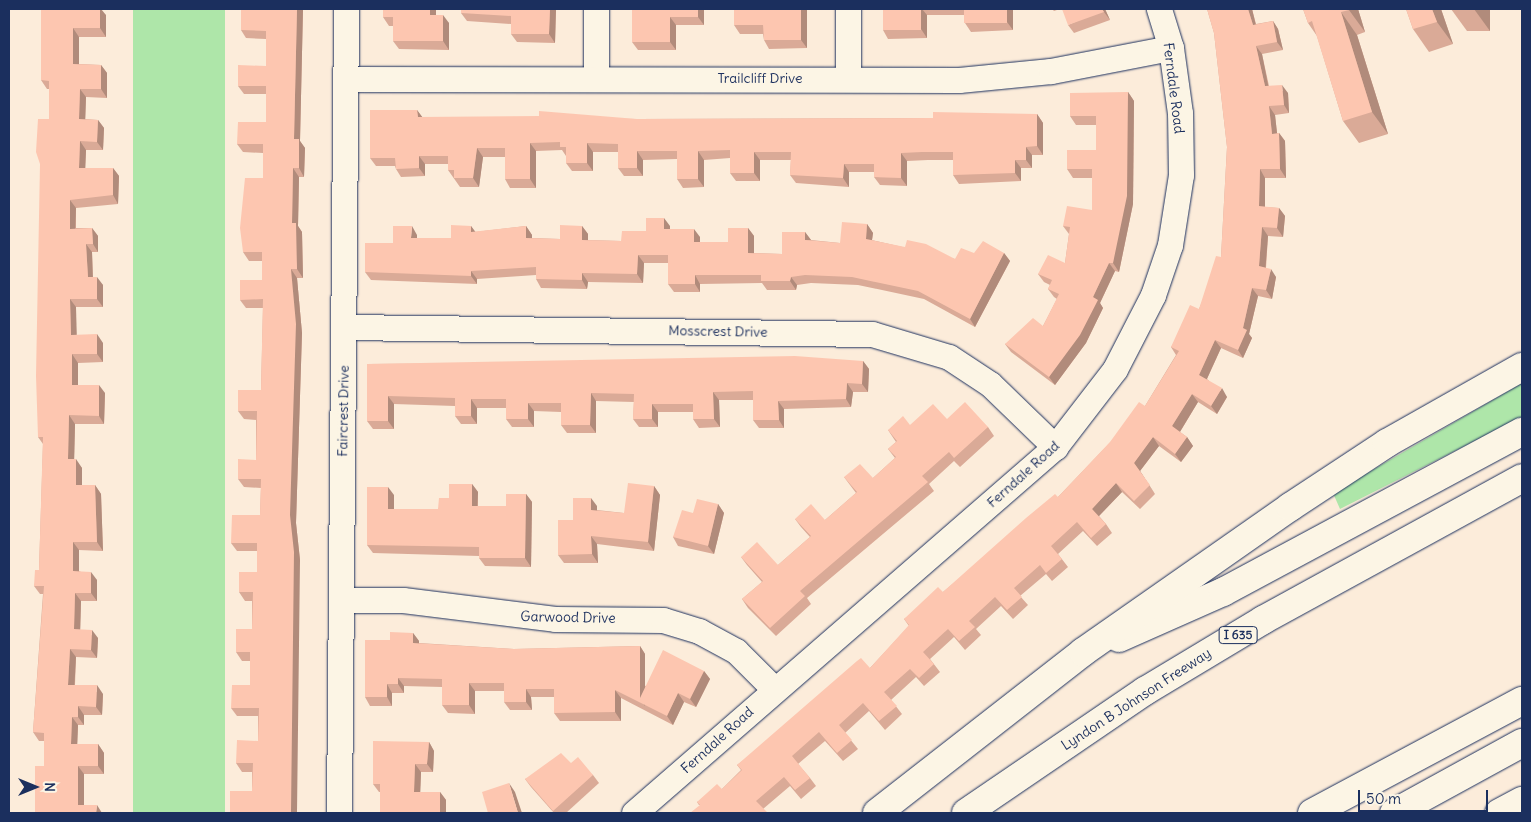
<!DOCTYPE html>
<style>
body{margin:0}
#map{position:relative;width:1531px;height:822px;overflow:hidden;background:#fcecda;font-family:Delius,sans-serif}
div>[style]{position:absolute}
.green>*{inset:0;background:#aee6a9;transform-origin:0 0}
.roads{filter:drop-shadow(0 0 1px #1b2f5e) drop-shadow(0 0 1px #1b2f5e)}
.minor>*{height:25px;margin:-12.5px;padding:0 12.5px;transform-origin:12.5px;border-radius:12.5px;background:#fcf5e5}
.major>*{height:28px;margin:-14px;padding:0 14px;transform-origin:14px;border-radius:14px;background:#fcf5e5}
.highway>*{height:28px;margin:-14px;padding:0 14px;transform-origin:14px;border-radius:14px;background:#fcf5e5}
.wall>*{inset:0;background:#daaa97}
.shaded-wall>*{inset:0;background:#b18b7b}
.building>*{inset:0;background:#fdc6b0;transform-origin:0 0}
span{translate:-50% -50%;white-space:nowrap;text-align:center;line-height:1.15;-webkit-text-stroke:5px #fcf5e5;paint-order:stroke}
.shield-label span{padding:1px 4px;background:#fcf5e5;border:1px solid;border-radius:4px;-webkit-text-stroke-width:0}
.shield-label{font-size:12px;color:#1b2f5e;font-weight:700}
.street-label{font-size:14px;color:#1b2f5e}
.frame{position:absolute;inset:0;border:10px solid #1b2f5e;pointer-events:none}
.north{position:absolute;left:10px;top:762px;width:50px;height:50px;-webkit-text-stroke:4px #fcf5e5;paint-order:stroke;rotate:90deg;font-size:14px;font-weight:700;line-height:20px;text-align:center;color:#1b2f5e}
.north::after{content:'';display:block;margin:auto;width:18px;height:22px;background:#1b2f5e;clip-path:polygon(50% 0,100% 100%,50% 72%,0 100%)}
.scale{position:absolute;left:1358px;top:790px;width:130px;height:22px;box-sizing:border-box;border:2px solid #1b2f5e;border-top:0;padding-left:6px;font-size:15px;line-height:18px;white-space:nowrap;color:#1b2f5e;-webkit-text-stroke:4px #fcf5e5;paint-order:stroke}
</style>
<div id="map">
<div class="green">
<div style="left:133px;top:9px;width:92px;height:804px"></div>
<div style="clip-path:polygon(1522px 383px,1522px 417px,1340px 509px,1333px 493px)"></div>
</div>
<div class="roads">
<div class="minor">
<div style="left:596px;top:9px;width:69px;rotate:90deg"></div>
<div style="left:848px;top:78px;width:69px;rotate:-90deg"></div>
<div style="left:346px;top:79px;width:613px;rotate:0.09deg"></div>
<div style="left:959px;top:80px;width:92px;rotate:-5.6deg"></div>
<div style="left:1051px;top:71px;width:122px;rotate:-10.9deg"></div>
<div style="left:345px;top:327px;width:527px;rotate:0.76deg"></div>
<div style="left:872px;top:334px;width:80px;rotate:16.6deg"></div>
<div style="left:949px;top:357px;width:49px;rotate:33.4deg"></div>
<div style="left:990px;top:384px;width:91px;rotate:44.1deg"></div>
<div style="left:341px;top:600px;width:62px"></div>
<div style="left:403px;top:600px;width:153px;rotate:7.1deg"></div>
<div style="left:555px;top:619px;width:108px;rotate:0.5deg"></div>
<div style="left:663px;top:620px;width:38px;rotate:17deg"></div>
<div style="left:699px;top:631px;width:42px;rotate:28.4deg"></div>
<div style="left:736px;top:651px;width:54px;rotate:45deg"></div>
<div style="left:339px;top:813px;width:804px;rotate:-89.5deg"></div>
<div style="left:634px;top:813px;width:558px;rotate:-41deg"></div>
<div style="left:1055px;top:447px;width:98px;rotate:-52.4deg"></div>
<div style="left:1115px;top:369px;width:83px;rotate:-62.8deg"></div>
<div style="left:1153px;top:295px;width:53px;rotate:-71.2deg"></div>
<div style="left:1170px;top:245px;width:71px;rotate:-81.1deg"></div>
<div style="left:1181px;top:175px;width:62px;rotate:-90.9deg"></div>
<div style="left:1180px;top:113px;width:66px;rotate:-97.9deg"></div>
<div style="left:1171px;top:48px;width:41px;rotate:-107.1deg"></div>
</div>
<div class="major">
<div style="left:1119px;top:638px;width:114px;rotate:-23.9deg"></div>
<div style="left:1223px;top:592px;width:339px;rotate:-28.2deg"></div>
<div style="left:877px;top:813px;width:261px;rotate:-38deg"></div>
<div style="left:1083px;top:652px;width:253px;rotate:-35deg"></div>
<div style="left:1290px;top:507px;width:116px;rotate:-33.4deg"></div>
<div style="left:1387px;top:443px;width:155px;rotate:-29.4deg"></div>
<div style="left:1499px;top:813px;width:26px;rotate:-28deg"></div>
</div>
<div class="highway">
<div style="left:966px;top:813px;width:217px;rotate:-34.3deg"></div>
<div style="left:1145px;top:691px;width:138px;rotate:-31deg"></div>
<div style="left:1263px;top:620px;width:295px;rotate:-28.7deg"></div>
<div style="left:1312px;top:813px;width:238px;rotate:-28.1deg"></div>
<div style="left:1394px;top:813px;width:146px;rotate:-28.7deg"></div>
</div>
</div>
<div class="wall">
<div style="clip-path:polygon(41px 9px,106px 15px,106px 37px,79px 37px,79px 64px,101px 65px,107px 73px,107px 98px,86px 97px,85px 119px,98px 120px,104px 128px,103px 150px,86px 150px,85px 168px,113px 168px,119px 176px,118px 204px,76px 208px,76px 228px,92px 228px,98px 236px,98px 252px,92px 252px,93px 277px,103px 285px,103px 307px,76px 307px,76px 335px,103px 343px,103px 362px,78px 363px,78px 385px,105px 393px,104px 424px,75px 424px,74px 459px,82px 468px,82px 485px,95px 485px,101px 494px,103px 551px,79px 550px,79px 571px,97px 580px,97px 601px,81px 601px,80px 630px,98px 638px,97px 658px,76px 657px,75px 685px,103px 694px,102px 715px,84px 715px,84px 725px,78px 725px,77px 744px,98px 744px,104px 753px,104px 774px,84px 774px,35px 813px,44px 766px,44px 741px,39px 741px,33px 732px,43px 594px,40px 594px,34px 586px,39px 570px,43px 444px,38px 437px,49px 119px,49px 89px,47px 89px,41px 80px)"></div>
<div style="clip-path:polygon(241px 9px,303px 9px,300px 141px,305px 148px,304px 177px,299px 177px,298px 226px,302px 232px,303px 278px,297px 278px,302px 333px,296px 523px,300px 560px,252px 791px,252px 772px,242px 772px,236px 763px,258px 741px,258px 716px,237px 716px,231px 708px,250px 685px,250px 661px,242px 661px,236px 652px,252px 629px,252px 601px,245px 601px,239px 592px,257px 572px,257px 551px,237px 551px,231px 543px,260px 515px,261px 488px,244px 487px,238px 479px,256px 460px,256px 420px,244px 419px,238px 411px,261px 390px,263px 308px,246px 308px,240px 300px,262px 280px,262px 261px,249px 261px,243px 252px,263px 178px,263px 153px,243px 152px,237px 144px,266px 122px,266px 94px,244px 94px,238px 86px,266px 66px,266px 39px,246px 38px,241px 30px)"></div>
<div style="clip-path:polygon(436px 9px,436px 15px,449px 23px,449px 50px,399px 49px,393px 41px,393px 26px,389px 26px,383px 17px)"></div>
<div style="clip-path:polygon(461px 9px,556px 9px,555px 43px,517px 42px,511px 34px,511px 24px,467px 21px,461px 13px)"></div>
<div style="clip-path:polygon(632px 9px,704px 9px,704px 25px,676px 25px,676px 50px,638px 50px,632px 42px)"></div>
<div style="clip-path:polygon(734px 9px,807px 9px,807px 48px,769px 49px,764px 40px,763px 34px,740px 34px,734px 25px)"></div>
<div style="clip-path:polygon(883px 9px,1013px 9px,1013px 30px,971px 32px,965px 23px,965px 15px,927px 15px,927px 38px,888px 39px,883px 30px)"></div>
<div style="clip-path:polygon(1052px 9px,1060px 9px,1054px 11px)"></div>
<div style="clip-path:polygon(1105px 9px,1110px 20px,1074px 33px,1068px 25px)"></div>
<div style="clip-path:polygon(1207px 9px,1252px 9px,1256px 24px,1273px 21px,1278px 29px,1283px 50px,1262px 54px,1269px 86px,1288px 93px,1289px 113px,1275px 115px,1277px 133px,1279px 133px,1285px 141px,1286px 178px,1265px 178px,1265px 207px,1279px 208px,1285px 216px,1283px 237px,1268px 236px,1266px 268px,1276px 277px,1272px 299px,1258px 296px,1249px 334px,1252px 338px,1243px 358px,1221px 348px,1207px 379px,1227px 397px,1217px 414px,1198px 402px,1180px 432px,1187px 437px,1193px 446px,1181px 462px,1159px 446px,1140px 471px,1155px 494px,1140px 509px,1122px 492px,1099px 516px,1106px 524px,1112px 533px,1097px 546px,1083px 531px,1058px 554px,1068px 567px,1052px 581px,1046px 574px,1020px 596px,1028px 605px,1013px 619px,1001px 606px,976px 629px,981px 635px,965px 650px,954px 637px,930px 659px,940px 672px,924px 686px,916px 677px,891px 700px,902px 714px,885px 730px,869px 711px,845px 733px,858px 749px,843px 761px,825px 741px,798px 764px,810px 778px,816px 786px,801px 799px,790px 786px,763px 809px,699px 805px,697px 802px,722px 789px,741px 770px,737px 765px,870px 668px,909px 626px,904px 619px,943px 592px,1058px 497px,1145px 406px,1176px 355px,1171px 347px,1199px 309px,1221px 257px,1227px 147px,1214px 33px)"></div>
<div style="clip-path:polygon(1303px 9px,1358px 9px,1365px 32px,1357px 35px,1388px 134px,1359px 143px,1343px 121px,1317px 36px,1308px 23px)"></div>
<div style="clip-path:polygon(1406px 9px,1441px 9px,1453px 44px,1429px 52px,1413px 29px)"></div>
<div style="clip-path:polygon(1451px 9px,1490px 9px,1490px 31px,1467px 31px)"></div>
<div style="clip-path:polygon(1128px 92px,1134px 101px,1133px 204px,1119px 272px,1115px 271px,1100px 303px,1103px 308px,1086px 343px,1055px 385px,1011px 352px,1005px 344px,1043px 326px,1057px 299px,1054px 297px,1048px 289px,1050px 285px,1044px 282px,1038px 274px,1065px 263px,1069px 234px,1063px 226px,1092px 210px,1092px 178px,1073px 178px,1067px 169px,1096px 150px,1096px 125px,1076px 125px,1070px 116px)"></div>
<div style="clip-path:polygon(417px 110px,422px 117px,637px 119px,933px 118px,1037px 114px,1043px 123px,1043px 155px,1032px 155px,1032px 168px,1021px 168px,1021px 181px,959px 184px,953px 175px,953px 160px,928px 160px,907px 161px,907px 186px,880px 185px,874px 177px,874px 172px,849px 172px,849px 187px,796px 183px,790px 175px,791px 160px,760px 160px,760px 181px,736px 181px,730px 173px,730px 158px,704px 160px,704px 187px,683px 188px,677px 179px,677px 159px,643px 160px,643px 176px,624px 176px,618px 168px,618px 152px,593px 152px,593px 171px,572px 171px,566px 163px,566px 156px,562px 150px,536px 151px,536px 188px,510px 188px,505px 179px,505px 157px,483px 157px,479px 187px,460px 187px,448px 170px,448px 164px,425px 164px,425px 176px,401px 177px,396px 169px,395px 166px,376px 166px,370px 158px)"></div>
<div style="clip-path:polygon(867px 224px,873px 233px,872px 240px,955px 259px,974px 253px,1004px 253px,1010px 261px,975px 327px,924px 299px,858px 285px,811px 283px,797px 285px,796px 290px,767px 290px,762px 283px,700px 284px,700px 292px,674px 292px,668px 284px,668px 263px,644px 263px,643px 283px,588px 282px,587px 289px,541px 288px,536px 279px,536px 275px,477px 279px,477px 284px,371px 280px,365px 272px,393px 243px,417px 235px,417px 238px,451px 238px,471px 226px,475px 232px,526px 226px,532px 235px,532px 238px,560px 239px,582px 226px,588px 234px,588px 240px,621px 241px,646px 231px,670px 226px,670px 229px,700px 237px,700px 242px,728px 242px,748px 228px,754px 236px,754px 253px,782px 254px,805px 232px,811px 240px,840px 243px)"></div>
<div style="clip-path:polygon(863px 361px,869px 369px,868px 392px,853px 392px,851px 407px,784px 409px,784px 428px,759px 428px,753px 420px,753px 400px,719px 400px,720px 427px,699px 428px,693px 419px,693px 412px,658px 412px,658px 427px,639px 427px,633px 419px,634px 402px,596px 401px,596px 433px,567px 433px,561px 425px,561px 412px,534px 411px,534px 427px,512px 427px,506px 419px,506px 408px,477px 408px,477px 424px,461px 424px,455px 416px,455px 406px,394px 404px,394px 429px,373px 429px,367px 421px,367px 364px)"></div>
<div style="clip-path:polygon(947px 419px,988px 427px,994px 436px,960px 467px,954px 461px,929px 484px,934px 491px,807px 598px,811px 604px,776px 636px,748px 608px,742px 599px,762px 582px,747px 565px,741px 557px,778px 565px,810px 537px,801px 527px,795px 519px,825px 520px,856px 493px,844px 477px,873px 478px,895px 458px,888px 449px,896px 442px,888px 430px,910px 425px)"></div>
<div style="clip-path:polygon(472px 484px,478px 492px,478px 506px,506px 506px,526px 494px,532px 502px,531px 567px,485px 566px,479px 558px,479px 556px,373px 553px,367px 545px,394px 495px,394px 509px,438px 509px,449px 498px)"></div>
<div style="clip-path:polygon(654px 486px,660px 495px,654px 551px,597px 544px,598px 563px,564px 563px,558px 555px,573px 520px,597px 506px,597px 510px,624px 513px)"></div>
<div style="clip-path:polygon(718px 504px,724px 513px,714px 554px,678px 546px,673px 537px,693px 513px)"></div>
<div style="clip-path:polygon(413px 633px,419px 641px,419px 643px,514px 649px,640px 646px,645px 654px,645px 686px,704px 671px,710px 679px,696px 707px,684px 702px,673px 725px,621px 698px,621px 721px,560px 721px,554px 713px,554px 697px,531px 697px,532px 710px,510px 710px,504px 702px,504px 691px,475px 691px,475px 714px,448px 713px,442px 705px,442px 687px,404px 686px,404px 693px,392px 693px,392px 706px,370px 706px,365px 697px,390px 640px)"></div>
<div style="clip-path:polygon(429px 742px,434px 751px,433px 772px,421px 772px,420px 792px,440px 792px,446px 800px,446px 813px,380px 813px,380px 792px,379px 792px,373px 784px)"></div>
<div style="clip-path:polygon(571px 763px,593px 775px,599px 783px,566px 813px,554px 813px,531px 787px,525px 779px)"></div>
</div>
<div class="shaded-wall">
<div style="clip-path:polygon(100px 9px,101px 9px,106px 15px,106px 37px,100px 28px)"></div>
<div style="clip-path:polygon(297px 9px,303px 9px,300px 141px,305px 148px,304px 177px,299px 168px,294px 139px)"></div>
<div style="clip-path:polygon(430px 9px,436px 9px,436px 23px,430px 15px)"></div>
<div style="clip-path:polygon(550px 9px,556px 9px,555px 43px,549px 34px)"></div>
<div style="clip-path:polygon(698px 9px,704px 9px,704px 25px,698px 17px)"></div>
<div style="clip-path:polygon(801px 9px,807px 9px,807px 48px,801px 40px)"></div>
<div style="clip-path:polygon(921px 9px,922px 9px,927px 15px,927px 38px,921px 29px)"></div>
<div style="clip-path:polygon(1007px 9px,1013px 9px,1013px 30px,1007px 22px)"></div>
<div style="clip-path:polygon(1102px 9px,1105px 9px,1110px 20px,1104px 12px)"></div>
<div style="clip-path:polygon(1248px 9px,1252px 9px,1258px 34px,1253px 25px)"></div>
<div style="clip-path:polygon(1349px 9px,1358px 9px,1365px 32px,1349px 10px)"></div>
<div style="clip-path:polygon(1432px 9px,1441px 9px,1453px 44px,1437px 22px)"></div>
<div style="clip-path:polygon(1474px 9px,1490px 9px,1490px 31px)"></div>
<div style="clip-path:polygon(1341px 12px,1357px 35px,1388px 134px,1372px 112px)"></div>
<div style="clip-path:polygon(443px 15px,449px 23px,449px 50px,443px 41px)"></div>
<div style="clip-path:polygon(670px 17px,676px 25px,676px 50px,670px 42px)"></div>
<div style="clip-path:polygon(1273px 21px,1278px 29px,1283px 50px,1277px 42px)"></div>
<div style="clip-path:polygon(73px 28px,79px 37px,79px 73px,73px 64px)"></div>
<div style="clip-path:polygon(1256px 46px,1262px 54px,1270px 95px,1265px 86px)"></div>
<div style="clip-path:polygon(101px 65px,107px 73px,107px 98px,101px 89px)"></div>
<div style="clip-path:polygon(1282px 85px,1288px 93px,1289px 113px,1284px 105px)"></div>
<div style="clip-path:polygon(80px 89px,86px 97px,85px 128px,79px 119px)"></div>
<div style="clip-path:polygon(1128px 92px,1134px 101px,1133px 204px,1119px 272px,1113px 263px)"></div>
<div style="clip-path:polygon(1269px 106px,1275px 115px,1278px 142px,1272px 134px)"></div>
<div style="clip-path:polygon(417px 110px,423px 118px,418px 117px)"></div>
<div style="clip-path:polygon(1037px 114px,1043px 123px,1043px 155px,1037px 146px)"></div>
<div style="clip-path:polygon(98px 120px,104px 128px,103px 150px,97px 142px)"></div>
<div style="clip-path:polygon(1279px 133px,1285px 141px,1286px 178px,1280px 169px)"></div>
<div style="clip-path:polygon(80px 141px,86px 150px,85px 176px,79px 168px)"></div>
<div style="clip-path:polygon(530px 143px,536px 151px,536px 188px,530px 179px)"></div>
<div style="clip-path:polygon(587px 143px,593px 152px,593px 171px,587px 163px)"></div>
<div style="clip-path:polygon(1026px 147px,1032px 155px,1032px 168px,1026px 160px)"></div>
<div style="clip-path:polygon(477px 148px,483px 157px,479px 187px,473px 178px)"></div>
<div style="clip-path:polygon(637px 151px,643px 160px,643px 176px,637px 168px)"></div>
<div style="clip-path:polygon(698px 151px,704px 160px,704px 187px,698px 179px)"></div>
<div style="clip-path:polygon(754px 152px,760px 160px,760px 181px,754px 173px)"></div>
<div style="clip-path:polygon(901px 153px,907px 161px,907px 186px,901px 178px)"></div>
<div style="clip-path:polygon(419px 156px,425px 164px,425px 176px,419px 168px)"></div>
<div style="clip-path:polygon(1015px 160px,1021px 168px,1021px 181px,1015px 173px)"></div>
<div style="clip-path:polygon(844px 164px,849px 172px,849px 187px,843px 178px)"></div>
<div style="clip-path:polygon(113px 168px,119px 176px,118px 204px,113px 195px)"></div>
<div style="clip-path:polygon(293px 168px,299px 177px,298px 226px,302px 232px,303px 278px,297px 269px,292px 223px)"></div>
<div style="clip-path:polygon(1260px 169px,1265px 178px,1265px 214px,1259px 206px)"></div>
<div style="clip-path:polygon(70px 200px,76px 208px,75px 237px,70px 229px)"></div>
<div style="clip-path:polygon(1279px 208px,1285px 216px,1283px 237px,1277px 228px)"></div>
<div style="clip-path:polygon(664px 218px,670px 226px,670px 237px,664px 229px)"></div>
<div style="clip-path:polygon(867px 224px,873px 233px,871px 247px,866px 239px)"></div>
<div style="clip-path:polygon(412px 226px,417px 235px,417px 246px,411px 238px)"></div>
<div style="clip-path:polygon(471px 226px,477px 234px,471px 232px)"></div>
<div style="clip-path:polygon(526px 226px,532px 235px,532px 246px,526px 238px)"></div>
<div style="clip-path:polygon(582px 226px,588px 234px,588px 249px,582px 240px)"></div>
<div style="clip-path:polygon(1262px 227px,1268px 236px,1265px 274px,1259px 266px)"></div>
<div style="clip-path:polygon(92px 228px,98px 236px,98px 252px,93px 244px)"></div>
<div style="clip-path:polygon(748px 228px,754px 236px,754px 262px,748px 253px)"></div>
<div style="clip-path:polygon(694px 229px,700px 237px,700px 251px,694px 242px)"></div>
<div style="clip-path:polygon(805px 232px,811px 240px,805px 240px)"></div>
<div style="clip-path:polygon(86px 244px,92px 252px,93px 285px,88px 277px)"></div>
<div style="clip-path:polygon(1004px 253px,1010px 261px,975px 327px,970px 319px)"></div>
<div style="clip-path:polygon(638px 255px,644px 263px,643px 283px,637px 274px)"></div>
<div style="clip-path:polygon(1109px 263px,1115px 271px,1100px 303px,1103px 308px,1086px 343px,1055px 385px,1049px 377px,1093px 297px)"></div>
<div style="clip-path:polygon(291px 269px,297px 278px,302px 333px,296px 523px,300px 560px,297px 813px,291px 813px,290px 515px)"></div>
<div style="clip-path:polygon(1271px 269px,1276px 277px,1272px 299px,1266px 290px)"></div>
<div style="clip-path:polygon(471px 271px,477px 279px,477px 284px,471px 276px)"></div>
<div style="clip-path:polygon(582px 273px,588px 282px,587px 289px,582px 280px)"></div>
<div style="clip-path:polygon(695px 275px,700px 284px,700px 292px,695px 284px)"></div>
<div style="clip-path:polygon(97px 277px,103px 285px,103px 307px,97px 299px)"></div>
<div style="clip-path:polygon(791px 277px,797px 285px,796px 290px,790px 281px)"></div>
<div style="clip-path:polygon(1252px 288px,1258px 296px,1249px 334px,1252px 338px,1243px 358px,1238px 350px)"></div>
<div style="clip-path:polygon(70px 299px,76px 307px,77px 343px,71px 335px)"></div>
<div style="clip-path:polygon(97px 334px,103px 343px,103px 362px,97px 354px)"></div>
<div style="clip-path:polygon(1215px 340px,1221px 348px,1205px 383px,1199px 375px)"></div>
<div style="clip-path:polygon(72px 354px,78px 363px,78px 393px,72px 385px)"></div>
<div style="clip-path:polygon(863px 361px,869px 369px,868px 392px,862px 384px)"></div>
<div style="clip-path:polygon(847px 383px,853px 392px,851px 407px,846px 399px)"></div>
<div style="clip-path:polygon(99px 385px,105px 393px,104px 424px,99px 416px)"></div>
<div style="clip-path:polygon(1222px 388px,1227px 397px,1217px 414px,1211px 406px)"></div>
<div style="clip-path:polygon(713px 392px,719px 400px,720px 427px,714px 419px)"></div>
<div style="clip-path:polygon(591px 393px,596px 401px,596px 433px,590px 425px)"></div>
<div style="clip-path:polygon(1192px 394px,1198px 402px,1178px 435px,1172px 426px)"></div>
<div style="clip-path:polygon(388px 396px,394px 404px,394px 429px,388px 421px)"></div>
<div style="clip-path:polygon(471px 399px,477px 408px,477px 424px,471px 416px)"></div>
<div style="clip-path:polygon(778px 401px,784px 409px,784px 428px,779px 420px)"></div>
<div style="clip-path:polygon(528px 403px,534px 411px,534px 427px,528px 419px)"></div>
<div style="clip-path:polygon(652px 404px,658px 412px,658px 427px,652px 419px)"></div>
<div style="clip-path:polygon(69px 415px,75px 424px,74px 467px,68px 459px)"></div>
<div style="clip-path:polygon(1153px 437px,1159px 446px,1140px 471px,1155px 494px,1134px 463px)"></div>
<div style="clip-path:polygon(1187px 437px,1193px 446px,1181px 462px,1175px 454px)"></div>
<div style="clip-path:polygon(76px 459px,82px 468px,82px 493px,76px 485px)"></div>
<div style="clip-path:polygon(1116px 483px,1122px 492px,1098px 517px,1092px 509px)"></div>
<div style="clip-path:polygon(472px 484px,478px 492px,477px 514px,472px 506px)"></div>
<div style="clip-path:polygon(95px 485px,101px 494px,103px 551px,97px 542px)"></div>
<div style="clip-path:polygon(654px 486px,660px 495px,654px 551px,648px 542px)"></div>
<div style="clip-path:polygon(388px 487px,394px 495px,394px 518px,388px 509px)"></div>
<div style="clip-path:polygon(526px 494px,532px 502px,531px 567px,525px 558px)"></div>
<div style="clip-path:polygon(591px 498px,597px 506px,597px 518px,591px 510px)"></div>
<div style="clip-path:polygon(718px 504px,724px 513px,714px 554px,708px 546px)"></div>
<div style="clip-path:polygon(591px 536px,597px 544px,598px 563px,592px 554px)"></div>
<div style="clip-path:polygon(73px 542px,79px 550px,79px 580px,73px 571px)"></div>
<div style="clip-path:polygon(91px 572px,97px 580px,97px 601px,91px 593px)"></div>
<div style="clip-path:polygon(75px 593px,81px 601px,80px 638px,74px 629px)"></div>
<div style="clip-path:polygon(92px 630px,98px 638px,97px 658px,91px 650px)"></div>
<div style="clip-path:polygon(413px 633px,419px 641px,419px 651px,413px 643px)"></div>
<div style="clip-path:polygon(640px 646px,645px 654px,645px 706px,640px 698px)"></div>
<div style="clip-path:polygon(70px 649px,76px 657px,74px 693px,68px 685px)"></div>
<div style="clip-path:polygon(704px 671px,710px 679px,696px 707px,690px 699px)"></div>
<div style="clip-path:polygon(398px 678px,404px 686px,404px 693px,398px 684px)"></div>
<div style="clip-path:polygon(469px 683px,475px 691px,475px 714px,469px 705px)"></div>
<div style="clip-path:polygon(387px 684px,392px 693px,392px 706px,387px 697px)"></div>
<div style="clip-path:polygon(97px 685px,103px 694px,102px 715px,96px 707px)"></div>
<div style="clip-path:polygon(526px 689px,531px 697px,532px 710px,526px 702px)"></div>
<div style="clip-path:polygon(615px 690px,621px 698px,621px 721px,615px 712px)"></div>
<div style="clip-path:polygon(678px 693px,684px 702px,673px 725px,667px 716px)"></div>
<div style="clip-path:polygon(78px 706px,84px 715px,84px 725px,78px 717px)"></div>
<div style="clip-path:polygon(72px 717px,78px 725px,77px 752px,71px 744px)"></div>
<div style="clip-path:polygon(429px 742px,434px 751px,433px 772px,427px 764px)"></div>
<div style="clip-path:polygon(98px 744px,104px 753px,104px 774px,98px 766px)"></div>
<div style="clip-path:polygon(415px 764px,421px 772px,420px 800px,414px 792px)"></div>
<div style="clip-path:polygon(78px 766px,84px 774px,84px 813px,78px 805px)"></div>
<div style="clip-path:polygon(509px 783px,515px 792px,522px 813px,518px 813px)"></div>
<div style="clip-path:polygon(440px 792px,446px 800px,446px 813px,440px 813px)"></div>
<div style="clip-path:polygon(97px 805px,102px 813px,96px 813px)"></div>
</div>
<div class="building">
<div style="clip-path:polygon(41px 9px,100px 9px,100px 28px,73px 28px,73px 64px,101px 65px,101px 89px,80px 89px,79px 119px,98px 120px,97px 142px,80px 141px,79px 168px,113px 168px,113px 195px,70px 200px,70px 229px,92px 228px,93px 244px,86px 244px,88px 277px,97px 277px,97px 299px,70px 299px,71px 335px,97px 334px,97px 354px,72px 354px,72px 385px,99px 385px,99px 416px,69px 415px,68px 459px,76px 459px,76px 485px,95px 485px,97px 542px,73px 542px,73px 571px,91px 572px,91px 593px,75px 593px,74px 629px,92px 630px,91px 650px,70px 649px,68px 685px,97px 685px,96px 707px,78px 706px,78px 717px,72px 717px,71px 744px,98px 744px,98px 766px,78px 766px,78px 805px,97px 805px,96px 813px,35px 813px,35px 766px,44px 766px,44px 733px,33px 732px,44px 586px,34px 586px,35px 570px,39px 570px,43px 437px,38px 437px,36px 376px,40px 164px,36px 152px,38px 119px,49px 119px,49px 81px,41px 80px)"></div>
<div style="clip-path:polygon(241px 9px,297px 9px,294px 139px,299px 139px,299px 168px,293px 168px,292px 223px,296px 223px,297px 269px,291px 269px,296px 324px,290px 515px,294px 552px,291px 813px,230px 813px,230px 791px,252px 791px,253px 763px,236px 763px,237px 740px,258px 741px,259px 708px,231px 708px,232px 685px,250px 685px,250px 652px,236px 652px,236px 629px,252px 629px,253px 592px,239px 592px,239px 572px,257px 572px,257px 543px,231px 543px,232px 515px,260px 515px,261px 479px,238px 479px,238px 459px,256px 460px,257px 411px,238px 411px,238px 390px,261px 390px,263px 299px,240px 300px,240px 280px,262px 280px,262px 252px,243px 252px,240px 228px,245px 178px,263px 178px,263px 144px,237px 144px,238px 122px,266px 122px,266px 86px,238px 86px,238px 65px,266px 66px,266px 31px,241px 30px)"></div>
<div style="clip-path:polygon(383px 9px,430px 9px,430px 15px,443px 15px,443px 41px,393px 41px,393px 17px,383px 17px)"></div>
<div style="clip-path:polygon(461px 9px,550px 9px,549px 34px,511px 34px,511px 16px,461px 13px)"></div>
<div style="clip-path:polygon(632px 9px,698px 9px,698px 17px,670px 17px,670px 42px,632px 42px)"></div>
<div style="clip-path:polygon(734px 9px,801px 9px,801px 40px,764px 40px,763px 25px,734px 25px)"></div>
<div style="left:883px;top:9px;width:38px;height:21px"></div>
<div style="left:964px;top:9px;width:43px;height:14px"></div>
<div style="clip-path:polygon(1062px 9px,1102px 9px,1104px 12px,1068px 25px)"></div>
<div style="clip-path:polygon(1207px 9px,1248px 9px,1253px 25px,1273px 21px,1277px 42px,1256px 46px,1265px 86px,1282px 85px,1284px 105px,1269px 106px,1272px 134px,1279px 133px,1280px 169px,1260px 169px,1259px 206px,1279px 208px,1277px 228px,1262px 227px,1259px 266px,1271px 269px,1266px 290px,1252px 288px,1243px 328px,1247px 330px,1238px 350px,1215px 340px,1199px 375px,1222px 388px,1211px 406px,1192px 394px,1172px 426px,1187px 437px,1175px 454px,1153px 437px,1134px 463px,1150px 485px,1134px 501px,1116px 483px,1092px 509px,1106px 524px,1091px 538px,1077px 522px,1051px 546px,1062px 559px,1046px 573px,1040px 565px,1014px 588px,1022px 597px,1007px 610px,995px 597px,969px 621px,975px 627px,959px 641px,948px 629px,923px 652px,934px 664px,919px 678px,910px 669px,884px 692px,897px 706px,879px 721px,863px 703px,839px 725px,852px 740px,837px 753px,819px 732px,792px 756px,810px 778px,795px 790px,784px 777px,756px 801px,768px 813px,690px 813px,700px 805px,697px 802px,717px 784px,722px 789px,742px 770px,737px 765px,857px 661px,861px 658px,870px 668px,909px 625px,904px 619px,938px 587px,943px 592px,1026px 518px,1055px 494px,1058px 497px,1110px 442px,1139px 402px,1145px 406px,1179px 351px,1171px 347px,1190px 305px,1199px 309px,1216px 256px,1221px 257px,1227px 147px,1214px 33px)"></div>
<div style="clip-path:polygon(1303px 9px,1349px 9px,1349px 10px,1341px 12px,1372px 112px,1343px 121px,1312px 21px,1308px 23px)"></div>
<div style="clip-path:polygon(1406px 9px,1432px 9px,1437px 22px,1413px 29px)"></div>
<div style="clip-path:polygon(1128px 92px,1127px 196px,1113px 263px,1109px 263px,1093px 297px,1098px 300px,1080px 335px,1049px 377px,1005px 344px,1033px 318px,1043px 326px,1059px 294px,1048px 289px,1052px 280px,1038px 274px,1048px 255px,1065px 263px,1070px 227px,1063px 226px,1067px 206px,1092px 210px,1092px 169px,1067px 169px,1067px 150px,1096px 150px,1096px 116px,1070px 116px,1070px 93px)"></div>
<div style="clip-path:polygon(370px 110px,417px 110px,418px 117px,539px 116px,539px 111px,637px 119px,933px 118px,933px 112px,1037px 114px,1037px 146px,1026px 147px,1026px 160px,1015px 160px,1015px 173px,953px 175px,953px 152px,922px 152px,901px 153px,901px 178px,874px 177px,874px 164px,844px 164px,843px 178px,790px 175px,791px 152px,754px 152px,754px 173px,730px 173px,730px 150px,698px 151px,698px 179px,677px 179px,677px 151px,637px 151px,637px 168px,618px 168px,618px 144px,587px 143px,587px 163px,566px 163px,566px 147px,560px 147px,560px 142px,530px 143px,530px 179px,505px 179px,505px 148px,477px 148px,473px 178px,454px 178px,454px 170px,448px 170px,448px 156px,419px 156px,419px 168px,396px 169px,395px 158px,370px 158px)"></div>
<div style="clip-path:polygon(646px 218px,664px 218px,664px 229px,694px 229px,694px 242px,728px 242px,728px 228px,748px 228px,748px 253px,782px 254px,782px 232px,805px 232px,805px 240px,840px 243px,842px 222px,867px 224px,866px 239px,905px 247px,907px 240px,926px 244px,955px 259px,961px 248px,974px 253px,983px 241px,1004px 253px,970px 319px,918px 291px,852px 277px,805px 275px,791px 277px,790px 281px,761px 281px,761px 275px,695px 275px,695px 284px,668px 284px,668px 255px,638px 255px,637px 274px,582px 273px,582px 280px,536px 279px,536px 267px,471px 271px,471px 276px,365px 272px,365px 243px,393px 243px,393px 226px,412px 226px,411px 238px,451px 238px,451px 225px,471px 226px,471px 232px,526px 226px,526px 238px,560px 239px,560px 225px,582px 226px,582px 240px,621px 241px,622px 231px,646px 231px)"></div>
<div style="clip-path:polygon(795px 356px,863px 361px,862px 384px,847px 383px,846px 399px,778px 401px,779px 420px,753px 420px,753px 391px,713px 392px,714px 419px,693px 419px,693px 404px,652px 404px,652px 419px,633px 419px,634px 394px,591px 393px,590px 425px,561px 425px,561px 403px,528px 403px,528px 419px,506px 419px,506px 399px,471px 399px,471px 416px,455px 416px,455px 398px,388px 396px,388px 421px,367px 421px,367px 364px)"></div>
<div style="clip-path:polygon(965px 402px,988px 427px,954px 458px,949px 452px,922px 476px,928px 482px,800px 591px,805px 596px,770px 628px,742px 599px,763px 581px,741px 557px,757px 542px,778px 565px,811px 536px,795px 519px,811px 504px,825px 520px,857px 492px,844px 477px,860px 464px,873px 478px,896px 457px,888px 449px,897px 441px,888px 430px,903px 416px,910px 425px,933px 404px,947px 419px)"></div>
<div style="clip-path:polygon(628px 483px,654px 486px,648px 542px,591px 536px,592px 554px,558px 555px,558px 520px,573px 520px,573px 498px,591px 498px,591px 510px,624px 513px)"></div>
<div style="clip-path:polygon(449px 484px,472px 484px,472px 506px,506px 506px,506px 494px,526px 494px,525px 558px,479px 558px,479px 547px,367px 545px,367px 487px,388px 487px,388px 509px,438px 509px,439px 498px,449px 498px)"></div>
<div style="clip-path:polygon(697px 499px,718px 504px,708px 546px,673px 537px,682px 510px,693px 513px)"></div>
<div style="clip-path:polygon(390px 632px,413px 633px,413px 643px,514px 649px,640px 646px,640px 698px,663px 650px,704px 671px,690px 699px,678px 693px,667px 716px,615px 690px,615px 712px,554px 713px,554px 689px,526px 689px,526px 702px,504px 702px,504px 683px,469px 683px,469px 705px,442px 705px,442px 679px,398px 678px,398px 684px,387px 684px,387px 697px,365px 697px,365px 640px,390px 640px)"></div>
<div style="clip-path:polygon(373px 741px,429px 742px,427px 764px,415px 764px,414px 792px,440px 792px,440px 813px,380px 813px,380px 784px,373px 784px)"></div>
<div style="clip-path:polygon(561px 753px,571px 763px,578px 757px,593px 775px,553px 811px,525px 779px)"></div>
<div style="clip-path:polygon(509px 783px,518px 813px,488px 813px,482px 792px)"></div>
</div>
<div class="shield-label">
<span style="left:1238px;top:635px">I 635</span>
</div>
<div class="street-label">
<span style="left:760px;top:78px">Trailcliff Drive</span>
<span style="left:1174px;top:88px;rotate:83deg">Ferndale Road</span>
<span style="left:718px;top:331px;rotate:1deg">Mosscrest Drive</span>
<span style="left:343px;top:411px;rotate:-89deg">Faircrest Drive</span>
<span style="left:1023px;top:474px;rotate:-42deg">Ferndale Road</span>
<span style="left:568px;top:617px;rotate:1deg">Garwood Drive</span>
<span style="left:1136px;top:699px;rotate:-33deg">Lyndon B Johnson Freeway</span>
<span style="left:717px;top:740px;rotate:-42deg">Ferndale Road</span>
</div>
<div class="frame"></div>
<div class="north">N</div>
<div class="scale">50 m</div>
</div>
